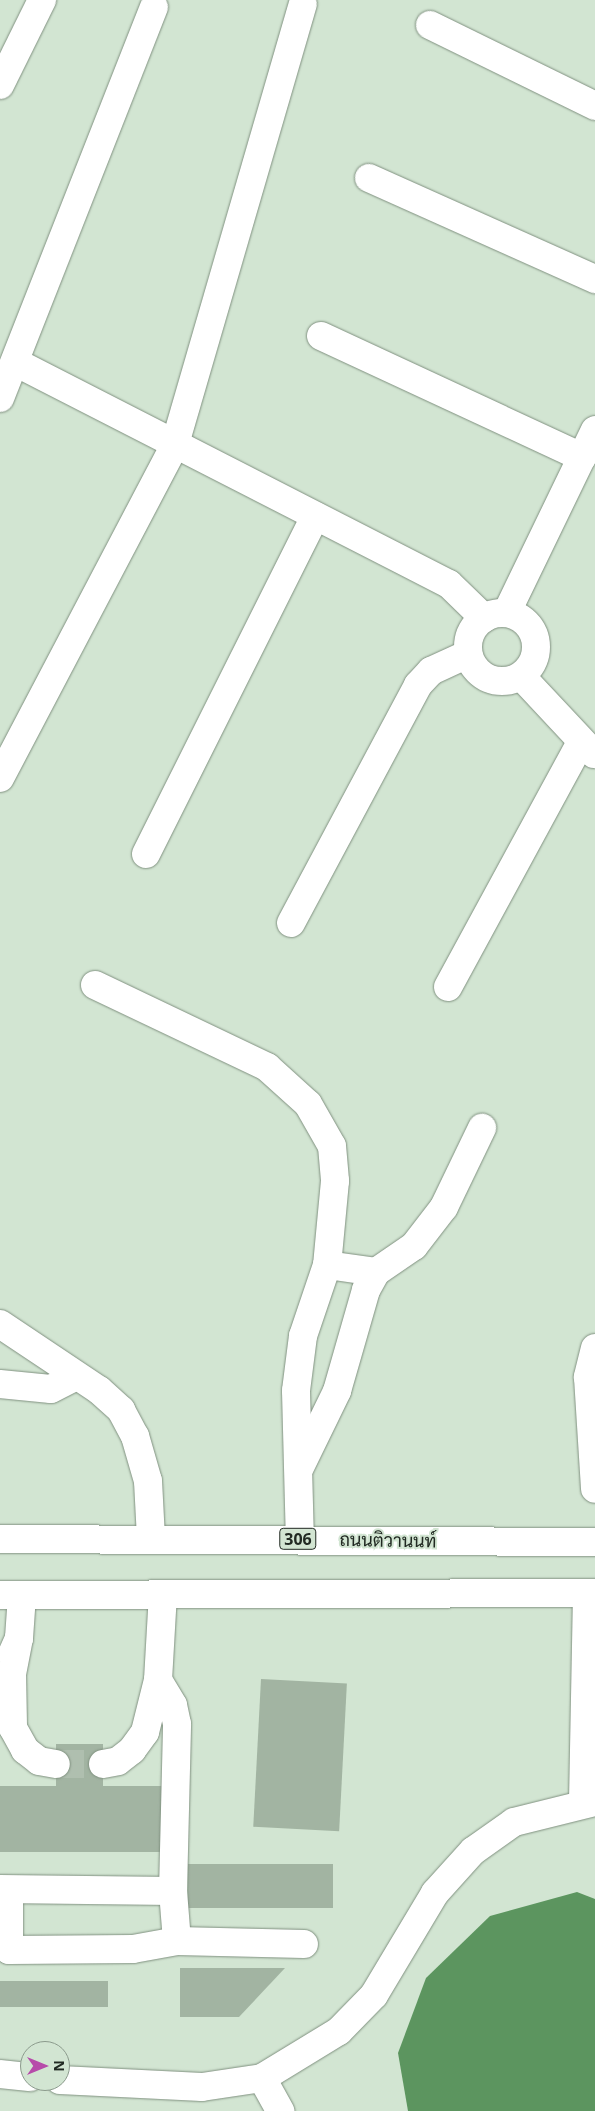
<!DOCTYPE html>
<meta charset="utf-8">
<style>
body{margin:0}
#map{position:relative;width:595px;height:2111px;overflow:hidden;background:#d2e5d2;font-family:"Noto Sans",Sarabun,sans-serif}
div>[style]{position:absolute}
.water>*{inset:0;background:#5c955f}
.building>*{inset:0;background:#a2b4a2;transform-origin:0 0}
.minor-tunnel>*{height:28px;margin-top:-14px;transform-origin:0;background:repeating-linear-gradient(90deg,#afbfaf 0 28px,transparent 0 42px)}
.roads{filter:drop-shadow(0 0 1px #809180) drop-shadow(0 0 1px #809180)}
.minor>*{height:28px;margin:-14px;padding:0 14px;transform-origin:14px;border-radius:14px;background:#fff}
.minor>.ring{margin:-14px;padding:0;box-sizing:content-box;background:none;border:28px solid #fff;border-radius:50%}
.major>*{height:28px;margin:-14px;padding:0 14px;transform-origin:14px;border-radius:14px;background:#fff}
span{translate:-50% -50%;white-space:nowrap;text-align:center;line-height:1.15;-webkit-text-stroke:4px #d2e5d2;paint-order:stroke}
.shield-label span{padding:1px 4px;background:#d2e5d2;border:1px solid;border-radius:4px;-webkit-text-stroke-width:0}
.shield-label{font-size:16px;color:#212922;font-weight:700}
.street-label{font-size:18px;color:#212922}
.north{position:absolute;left:20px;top:2041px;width:50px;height:50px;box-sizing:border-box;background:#d2e5d2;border:1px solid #8b9a8c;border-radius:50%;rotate:90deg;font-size:14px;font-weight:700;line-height:20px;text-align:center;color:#212922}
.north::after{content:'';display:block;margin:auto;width:18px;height:22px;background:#b74baa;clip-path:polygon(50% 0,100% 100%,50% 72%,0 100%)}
</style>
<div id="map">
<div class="water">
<div style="clip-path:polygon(577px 1892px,595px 1899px,595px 2111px,408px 2111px,398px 2053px,426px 1978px,490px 1916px)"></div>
</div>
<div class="building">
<div style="left:261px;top:1679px;width:86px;height:148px;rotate:3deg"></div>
<div style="clip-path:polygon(56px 1744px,103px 1744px,103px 1786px,164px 1786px,164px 1852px,0 1852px,0 1786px,56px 1786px)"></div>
<div style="left:188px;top:1864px;width:145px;height:44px"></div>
<div style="clip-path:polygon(180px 1968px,285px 1968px,239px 2017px,180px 2017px)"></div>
<div style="left:0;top:1981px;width:108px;height:26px"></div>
</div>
<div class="minor-tunnel">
<div style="left:56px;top:1764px;width:47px"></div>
</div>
<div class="roads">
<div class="minor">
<div style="left:430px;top:25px;width:184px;rotate:26.1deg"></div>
<div style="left:0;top:85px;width:95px;rotate:-63.7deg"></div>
<div style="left:369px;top:178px;width:248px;rotate:24.1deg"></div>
<div style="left:321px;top:336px;width:288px;rotate:24.9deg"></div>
<div style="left:17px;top:363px;width:485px;rotate:27.1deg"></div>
<div style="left:449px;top:584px;width:49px;rotate:44.2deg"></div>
<div style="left:0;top:398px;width:420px;rotate:-68.5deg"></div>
<div style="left:507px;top:612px;width:202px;rotate:-64.2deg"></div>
<div class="ring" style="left:468px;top:613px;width:40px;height:40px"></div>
<div style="left:521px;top:676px;width:107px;rotate:46.9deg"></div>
<div style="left:0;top:778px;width:377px;rotate:-62.3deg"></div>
<div style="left:175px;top:444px;width:458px;rotate:-73.8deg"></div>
<div style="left:146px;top:854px;width:378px;rotate:-63.4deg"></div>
<div style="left:291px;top:923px;width:270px;rotate:-61.9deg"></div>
<div style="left:418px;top:685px;width:19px;rotate:-47deg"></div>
<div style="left:431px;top:671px;width:41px;rotate:-24.7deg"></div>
<div style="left:95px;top:985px;width:191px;rotate:25.5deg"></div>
<div style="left:267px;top:1067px;width:55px;rotate:42.1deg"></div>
<div style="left:308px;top:1104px;width:48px;rotate:60.3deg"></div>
<div style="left:332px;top:1146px;width:35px;rotate:85deg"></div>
<div style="left:335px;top:1181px;width:84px;rotate:95.4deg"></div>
<div style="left:327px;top:1265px;width:75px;rotate:108.7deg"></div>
<div style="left:303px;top:1336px;width:55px;rotate:97.3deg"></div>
<div style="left:296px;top:1391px;width:148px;rotate:88.5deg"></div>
<div style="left:448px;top:987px;width:277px;rotate:-61.5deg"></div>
<div style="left:327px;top:1265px;width:49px;rotate:8.1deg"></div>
<div style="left:0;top:1324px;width:119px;rotate:33.7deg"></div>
<div style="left:99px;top:1390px;width:30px;rotate:42deg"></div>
<div style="left:121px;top:1410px;width:30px;rotate:62deg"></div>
<div style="left:135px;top:1436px;width:47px;rotate:73.9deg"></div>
<div style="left:148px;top:1481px;width:57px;rotate:87deg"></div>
<div style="left:595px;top:1348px;width:30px;rotate:104deg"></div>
<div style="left:588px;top:1377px;width:112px;rotate:86.4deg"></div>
<div style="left:0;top:1384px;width:51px;rotate:5.6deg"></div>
<div style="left:51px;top:1389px;width:28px;rotate:-27deg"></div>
<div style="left:300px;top:1467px;width:85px;rotate:-64deg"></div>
<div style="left:337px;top:1391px;width:105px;rotate:-74deg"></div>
<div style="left:366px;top:1290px;width:21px;rotate:-61deg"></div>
<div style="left:376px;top:1272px;width:46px;rotate:-34.4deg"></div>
<div style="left:414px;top:1246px;width:49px;rotate:-52.4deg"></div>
<div style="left:444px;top:1207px;width:88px;rotate:-64.3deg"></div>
<div style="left:19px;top:1638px;width:37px;rotate:101deg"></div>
<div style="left:12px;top:1674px;width:54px;rotate:88.9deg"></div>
<div style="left:13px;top:1728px;width:25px;rotate:61deg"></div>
<div style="left:25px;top:1750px;width:18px;rotate:38deg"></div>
<div style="left:39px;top:1761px;width:17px;rotate:10deg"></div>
<div style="left:12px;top:1654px;width:17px;rotate:-66deg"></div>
<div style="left:19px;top:1638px;width:43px;rotate:-86deg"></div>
<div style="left:103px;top:1764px;width:15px;rotate:-11deg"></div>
<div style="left:118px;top:1761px;width:18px;rotate:-38deg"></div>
<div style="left:132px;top:1750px;width:22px;rotate:-54deg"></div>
<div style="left:145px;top:1732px;width:54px;rotate:-76deg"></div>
<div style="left:158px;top:1680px;width:86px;rotate:-86.7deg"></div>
<div style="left:583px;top:1802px;width:209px;rotate:-88.9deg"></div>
<div style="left:0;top:1889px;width:173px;rotate:0.7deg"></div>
<div style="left:9px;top:1890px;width:60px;rotate:90deg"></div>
<div style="left:9px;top:1950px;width:124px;rotate:-0.5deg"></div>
<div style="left:133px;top:1949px;width:45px;rotate:-10.3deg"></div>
<div style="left:177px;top:1941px;width:50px;rotate:-94.6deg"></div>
<div style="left:173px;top:1891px;width:167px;rotate:-88.6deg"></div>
<div style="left:177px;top:1724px;width:19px;rotate:-102deg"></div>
<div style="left:173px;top:1705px;width:29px;rotate:-121deg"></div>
<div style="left:177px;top:1941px;width:127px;rotate:1.4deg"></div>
<div style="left:0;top:2074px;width:30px;rotate:6deg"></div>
<div style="left:262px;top:2078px;width:38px;rotate:61deg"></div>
<div style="left:60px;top:2080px;width:142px;rotate:2.8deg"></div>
<div style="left:202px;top:2087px;width:61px;rotate:-8.5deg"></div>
<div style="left:262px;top:2078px;width:90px;rotate:-31.4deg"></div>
<div style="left:339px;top:2031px;width:50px;rotate:-45.8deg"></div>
<div style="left:374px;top:1995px;width:119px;rotate:-59.1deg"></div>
<div style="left:435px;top:1893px;width:57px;rotate:-47.9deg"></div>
<div style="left:473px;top:1851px;width:50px;rotate:-35.3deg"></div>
<div style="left:514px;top:1822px;width:83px;rotate:-13.9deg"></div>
</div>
<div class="major">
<div style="left:0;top:1539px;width:595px;rotate:0.29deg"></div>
<div style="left:0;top:1595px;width:595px;rotate:-0.19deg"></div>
</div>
</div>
<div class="shield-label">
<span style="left:298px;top:1539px">306</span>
</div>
<div class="street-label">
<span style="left:388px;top:1540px;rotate:1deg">ถนนติวานนท์</span>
</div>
<div class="north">N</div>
</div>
